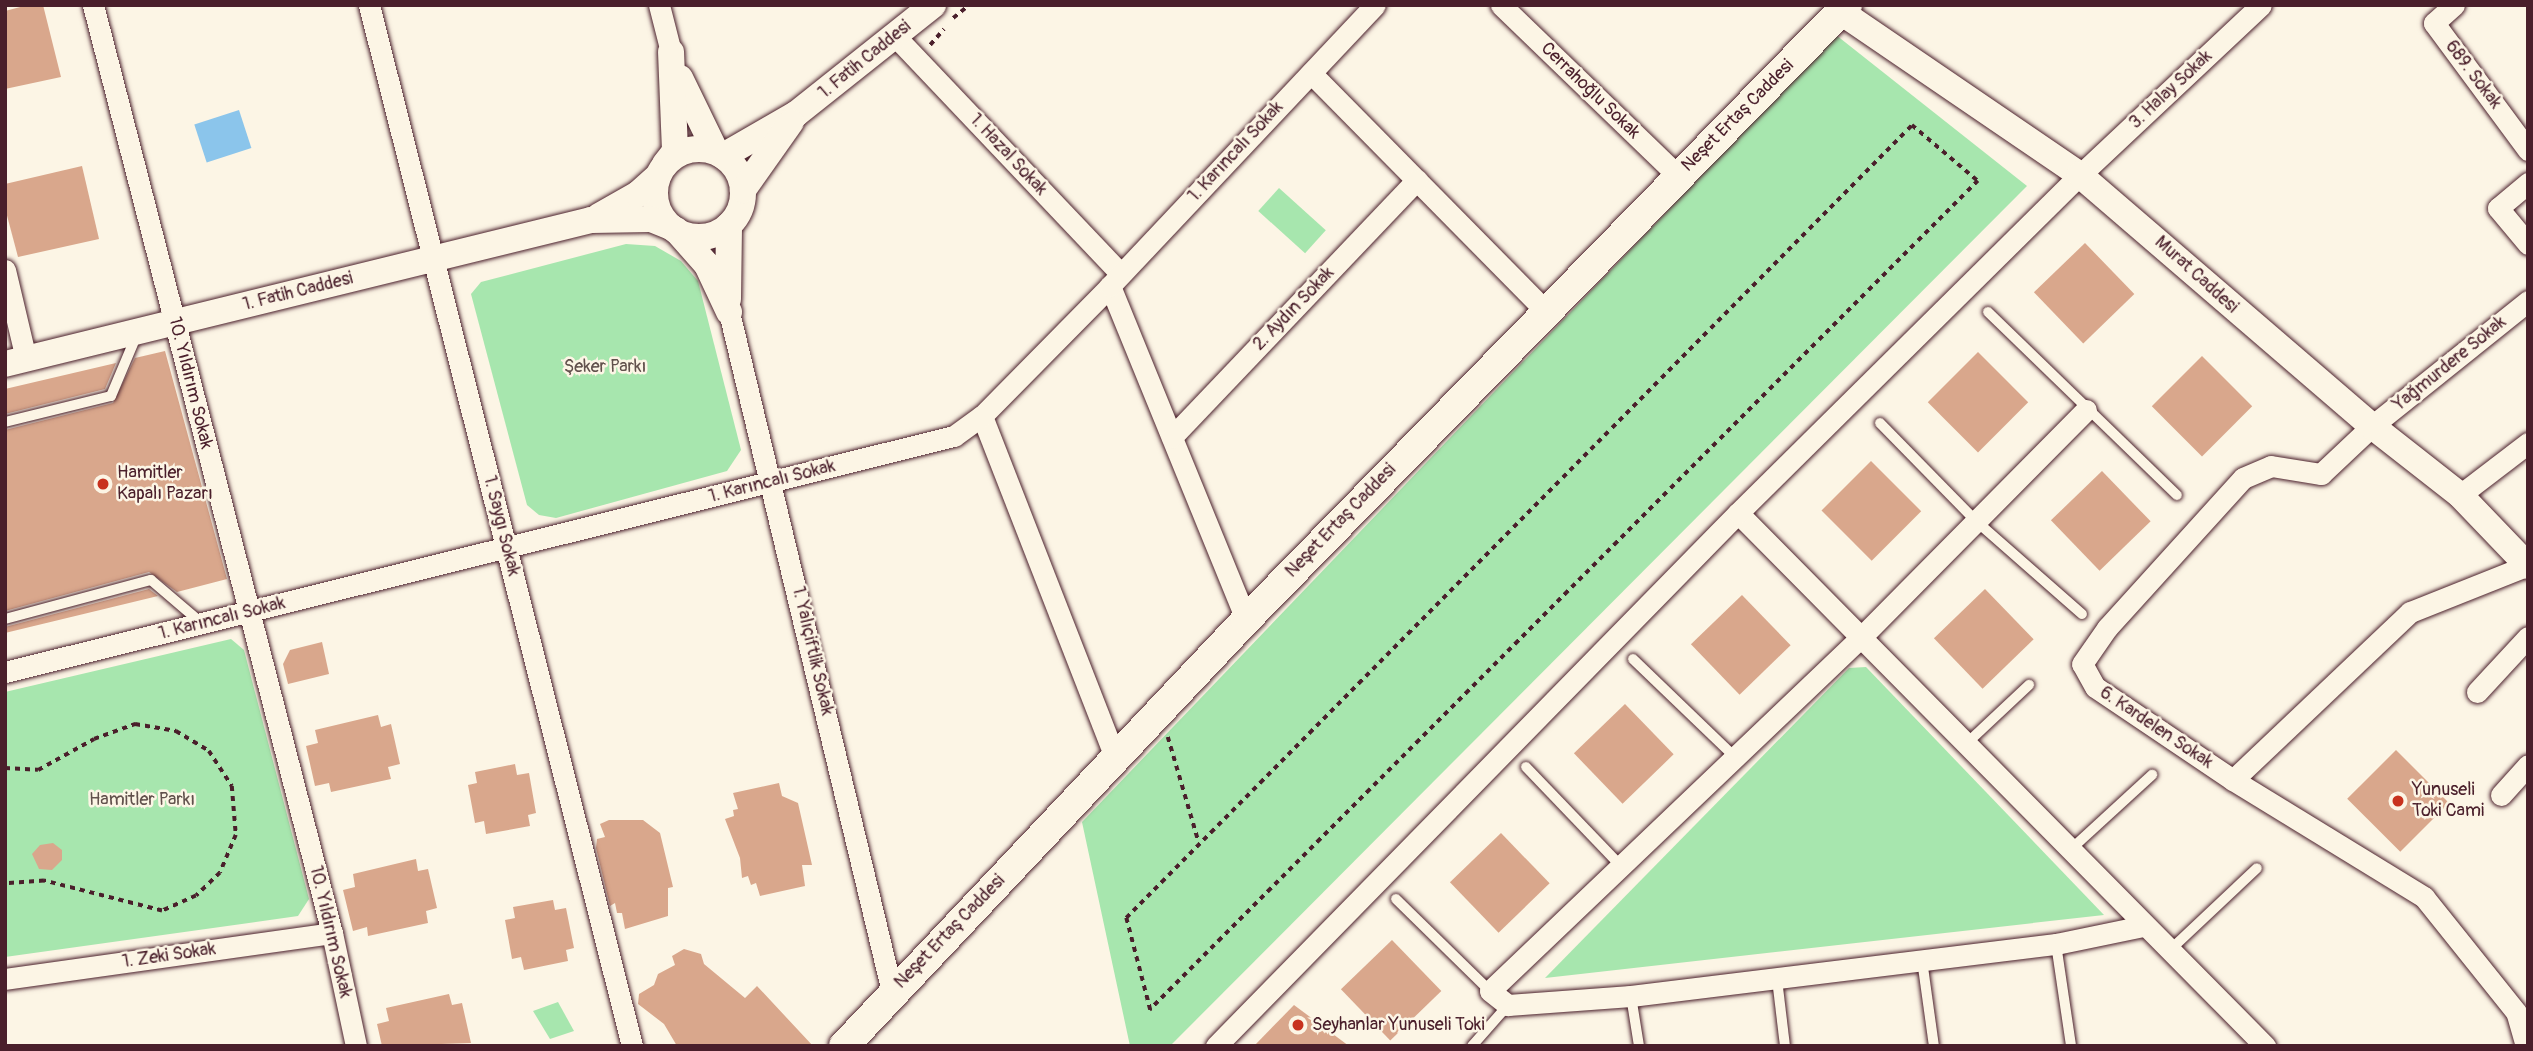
<!DOCTYPE html>
<meta charset="utf-8">
<style>
body{margin:0}
#map{position:relative;width:2533px;height:1051px;overflow:hidden;background:#fcf5e5;font-family:Pangolin,sans-serif}
div>[style]{position:absolute}
.green>*{inset:0;background:#a7e6ae;transform-origin:0 0}
.water>*{inset:0;background:#8bc5eb;transform-origin:0 0}
.building>*{inset:0;background:#d9a78c;transform-origin:0 0}
.path>*{height:3.5px;margin-top:-1.75px;transform-origin:0;background:repeating-linear-gradient(90deg,#4a1f2b 0 5px,transparent 0 10px)}
.roads{filter:drop-shadow(0 0 2px #4a1f2b) drop-shadow(0 0 2px #4a1f2b)}
.service>*{height:10px;margin:-5px;padding:0 5px;transform-origin:5px;border-radius:5px;background:#fcf5e5}
.minor>*{height:21px;margin:-10.5px;padding:0 10.5px;transform-origin:10.5px;border-radius:10.5px;background:#fcf5e5}
.tertiary>*{height:26px;margin:-13px;padding:0 13px;transform-origin:13px;border-radius:13px;background:#fcf5e5}
.tertiary>.ring{margin:-13px;padding:0;box-sizing:content-box;background:none;border:26px solid #fcf5e5;border-radius:50%}
.secondary>*{height:30px;margin:-15px;padding:0 15px;transform-origin:15px;border-radius:15px;background:#fcf5e5}
.dots>*{width:19px;height:19px;translate:-50% -50%;box-sizing:border-box;border:4px solid #fcf5e5;border-radius:50%}
span{translate:-50% -50%;white-space:nowrap;text-align:center;line-height:1.15;-webkit-text-stroke:5px #fcf5e5;paint-order:stroke}
.street-label{font-size:18px;color:#4a1f2b}
.park-label{font-size:18px;color:#61514c}
.poi-label{font-size:18px;color:#4a1f2b}
.left{translate:0 -50%;text-align:left}
.frame{position:absolute;inset:0;border:7px solid #4a1f2b;pointer-events:none}
</style>
<div id="map">
<div class="green">
<div style="clip-path:polygon(1836px 35px,2027px 186px,1170px 1046px,1130px 1046px,1082px 822px)"></div>
<div style="left:1279px;top:188px;width:63px;height:31px;rotate:42deg"></div>
<div style="clip-path:polygon(626px 244px,655px 246px,681px 261px,698px 281px,741px 450px,727px 471px,556px 518px,539px 515px,527px 505px,471px 294px,481px 282px)"></div>
<div style="clip-path:polygon(231px 639px,244px 650px,309px 899px,298px 916px,5px 957px,5px 692px)"></div>
<div style="clip-path:polygon(1866px 667px,2104px 915px,1545px 978px,1849px 668px)"></div>
<div style="clip-path:polygon(558px 1002px,574px 1031px,550px 1039px,533px 1011px)"></div>
</div>
<div class="water">
<div style="left:239px;top:110px;width:40px;height:47px;rotate:72deg"></div>
</div>
<div class="building">
<div style="clip-path:polygon(28px 5px,43px 5px,61px 77px,5px 89px,5px 11px)"></div>
<div style="clip-path:polygon(82px 166px,99px 239px,18px 257px,5px 208px,5px 184px)"></div>
<div style="left:2085px;top:243px;width:71px;height:71px;rotate:46deg"></div>
<div style="clip-path:polygon(165px 351px,227px 579px,177px 592px,149px 572px,5px 611px,5px 430px,113px 403px,135px 358px)"></div>
<div style="left:1978px;top:352px;width:71px;height:71px;rotate:45deg"></div>
<div style="left:2202px;top:356px;width:71px;height:71px;rotate:45deg"></div>
<div style="clip-path:polygon(116px 363px,105px 389px,5px 414px,5px 389px)"></div>
<div style="left:1871px;top:461px;width:71px;height:70px;rotate:45deg"></div>
<div style="left:2102px;top:471px;width:70px;height:71px;rotate:46deg"></div>
<div style="clip-path:polygon(149px 589px,158px 596px,5px 633px,5px 627px)"></div>
<div style="left:1985px;top:589px;width:70px;height:71px;rotate:46deg"></div>
<div style="left:1742px;top:595px;width:70px;height:71px;rotate:46deg"></div>
<div style="clip-path:polygon(322px 642px,329px 674px,288px 684px,283px 664px,290px 650px)"></div>
<div style="left:1625px;top:704px;width:70px;height:71px;rotate:46deg"></div>
<div style="clip-path:polygon(378px 715px,381px 727px,391px 724px,400px 764px,388px 767px,391px 779px,331px 792px,329px 783px,315px 786px,306px 746px,318px 743px,315px 730px)"></div>
<div style="left:2396px;top:750px;width:75px;height:69px;rotate:45deg"></div>
<div style="clip-path:polygon(515px 764px,517px 775px,529px 773px,536px 813px,528px 815px,530px 826px,486px 834px,484px 821px,475px 823px,468px 785px,477px 783px,475px 772px)"></div>
<div style="clip-path:polygon(779px 783px,782px 796px,798px 803px,812px 865px,802px 865px,805px 886px,760px 896px,756px 883px,751px 885px,748px 876px,742px 878px,740px 858px,725px 819px,734px 816px,733px 810px,738px 809px,733px 793px)"></div>
<div style="clip-path:polygon(609px 820px,643px 820px,660px 833px,673px 887px,668px 888px,668px 916px,625px 929px,622px 913px,617px 913px,615px 903px,610px 906px,596px 848px,597px 839px,605px 837px,600px 824px)"></div>
<div style="left:1501px;top:833px;width:70px;height:71px;rotate:46deg"></div>
<div style="clip-path:polygon(53px 843px,62px 850px,62px 860px,52px 870px,39px 869px,32px 854px,40px 845px)"></div>
<div style="clip-path:polygon(416px 859px,418px 871px,428px 869px,437px 908px,426px 911px,428px 923px,368px 936px,367px 927px,353px 931px,343px 890px,355px 887px,353px 874px)"></div>
<div style="clip-path:polygon(553px 900px,555px 910px,566px 908px,574px 948px,566px 950px,568px 961px,524px 970px,521px 957px,512px 959px,505px 920px,515px 918px,513px 907px)"></div>
<div style="left:1392px;top:940px;width:71px;height:71px;rotate:46deg"></div>
<div style="clip-path:polygon(684px 949px,701px 954px,704px 964px,745px 998px,757px 986px,813px 1046px,677px 1046px,664px 1024px,638px 1004px,639px 994px,654px 985px,658px 974px,675px 965px,672px 956px)"></div>
<div style="clip-path:polygon(449px 994px,452px 1005px,462px 1003px,471px 1043px,382px 1046px,377px 1024px,389px 1021px,386px 1008px)"></div>
<div style="clip-path:polygon(1294px 1005px,1349px 1046px,1254px 1046px)"></div>
</div>
<div class="path">
<div style="left:953px;top:18px;width:21px;rotate:-39deg"></div>
<div style="left:930px;top:45px;width:21px;rotate:-49deg"></div>
<div style="left:1912px;top:125px;width:87px;rotate:40.3deg"></div>
<div style="left:1978px;top:181px;width:1172px;rotate:134.97deg"></div>
<div style="left:1150px;top:1010px;width:95px;rotate:-104.6deg"></div>
<div style="left:1126px;top:918px;width:1117px;rotate:-45.25deg"></div>
<div style="left:1168px;top:737px;width:110px;rotate:73.7deg"></div>
<div style="left:5px;top:768px;width:33px;rotate:3deg"></div>
<div style="left:38px;top:770px;width:64px;rotate:-29deg"></div>
<div style="left:94px;top:739px;width:44px;rotate:-20.1deg"></div>
<div style="left:135px;top:724px;width:42px;rotate:9.7deg"></div>
<div style="left:176px;top:731px;width:39px;rotate:31deg"></div>
<div style="left:209px;top:751px;width:42px;rotate:56.7deg"></div>
<div style="left:232px;top:786px;width:49px;rotate:85.3deg"></div>
<div style="left:236px;top:835px;width:41px;rotate:112.8deg"></div>
<div style="left:220px;top:873px;width:33px;rotate:136deg"></div>
<div style="left:196px;top:896px;width:37px;rotate:156deg"></div>
<div style="left:162px;top:911px;width:122px;rotate:-165.7deg"></div>
<div style="left:44px;top:881px;width:39px;rotate:176deg"></div>
</div>
<div class="roads">
<div class="service">
<div style="left:1988px;top:312px;width:263px;rotate:44.1deg"></div>
<div style="left:5px;top:422px;width:109px;rotate:-13.8deg"></div>
<div style="left:111px;top:396px;width:67px;rotate:-67.2deg"></div>
<div style="left:1880px;top:423px;width:137px;rotate:45.6deg"></div>
<div style="left:1976px;top:521px;width:141px;rotate:41.3deg"></div>
<div style="left:5px;top:619px;width:151px;rotate:-15deg"></div>
<div style="left:151px;top:580px;width:63px;rotate:40.5deg"></div>
<div style="left:1633px;top:659px;width:141px;rotate:43.9deg"></div>
<div style="left:1965px;top:745px;width:88px;rotate:-43.2deg"></div>
<div style="left:1526px;top:767px;width:137px;rotate:46.2deg"></div>
<div style="left:2069px;top:851px;width:113px;rotate:-42.5deg"></div>
<div style="left:1396px;top:899px;width:132px;rotate:44.4deg"></div>
<div style="left:2056px;top:944px;width:103px;rotate:81.6deg"></div>
<div style="left:2168px;top:952px;width:122px;rotate:-43.3deg"></div>
<div style="left:1922px;top:960px;width:87px;rotate:82.1deg"></div>
<div style="left:1777px;top:979px;width:67px;rotate:83.2deg"></div>
<div style="left:1631px;top:996px;width:51px;rotate:80.9deg"></div>
<div style="left:1472px;top:1046px;width:55px;rotate:-48.7deg"></div>
</div>
<div class="minor">
<div style="left:93px;top:5px;width:958px;rotate:75.56deg"></div>
<div style="left:332px;top:933px;width:116px;rotate:78deg"></div>
<div style="left:369px;top:5px;width:1074px;rotate:75.82deg"></div>
<div style="left:659px;top:5px;width:49px;rotate:75.7deg"></div>
<div style="left:1501px;top:5px;width:248px;rotate:44deg"></div>
<div style="left:2454px;top:5px;width:27px;rotate:138deg"></div>
<div style="left:2434px;top:23px;width:158px;rotate:53.5deg"></div>
<div style="left:895px;top:36px;width:328px;rotate:46.5deg"></div>
<div style="left:1311px;top:73px;width:333px;rotate:45.4deg"></div>
<div style="left:2528px;top:183px;width:39px;rotate:140deg"></div>
<div style="left:2498px;top:208px;width:47px;rotate:50.2deg"></div>
<div style="left:5px;top:270px;width:91px;rotate:76.7deg"></div>
<div style="left:1110px;top:286px;width:361px;rotate:67.8deg"></div>
<div style="left:729px;top:312px;width:699px;rotate:76.52deg"></div>
<div style="left:2086px;top:410px;width:321px;rotate:134.7deg"></div>
<div style="left:1860px;top:638px;width:511px;rotate:136.35deg"></div>
<div style="left:1490px;top:991px;width:23px;rotate:38deg"></div>
<div style="left:1508px;top:1005px;width:123px;rotate:-4.2deg"></div>
<div style="left:1631px;top:996px;width:428px;rotate:-7deg"></div>
<div style="left:2056px;top:944px;width:89px;rotate:-11.7deg"></div>
<div style="left:982px;top:416px;width:368px;rotate:68.7deg"></div>
<div style="left:1172px;top:437px;width:355px;rotate:-46.4deg"></div>
<div style="left:2460px;top:495px;width:86px;rotate:-37.4deg"></div>
<div style="left:1738px;top:513px;width:750px;rotate:45.32deg"></div>
<div style="left:5px;top:672px;width:978px;rotate:-13.97deg"></div>
<div style="left:954px;top:436px;width:34px;rotate:-36deg"></div>
<div style="left:982px;top:416px;width:182px;rotate:-45.4deg"></div>
<div style="left:1110px;top:286px;width:386px;rotate:-46.7deg"></div>
<div style="left:2477px;top:692px;width:75px;rotate:-47.2deg"></div>
<div style="left:2233px;top:780px;width:244px;rotate:-43.5deg"></div>
<div style="left:2410px;top:612px;width:127px;rotate:-21.7deg"></div>
<div style="left:2501px;top:795px;width:40px;rotate:-48deg"></div>
<div style="left:5px;top:979px;width:330px;rotate:-8deg"></div>
<div style="left:1216px;top:1046px;width:746px;rotate:-45.6deg"></div>
<div style="left:1738px;top:513px;width:481px;rotate:-44.7deg"></div>
<div style="left:2080px;top:175px;width:248px;rotate:-43.2deg"></div>
<div style="left:2526px;top:1046px;width:35px;rotate:-106deg"></div>
<div style="left:2516px;top:1012px;width:147px;rotate:-128.7deg"></div>
<div style="left:2424px;top:897px;width:224px;rotate:-148.5deg"></div>
<div style="left:2233px;top:780px;width:166px;rotate:-146deg"></div>
<div style="left:2095px;top:687px;width:26px;rotate:-119deg"></div>
<div style="left:2082px;top:664px;width:44px;rotate:-55.2deg"></div>
<div style="left:2107px;top:628px;width:202px;rotate:-47.8deg"></div>
<div style="left:2243px;top:478px;width:30px;rotate:-23deg"></div>
<div style="left:2271px;top:466px;width:51px;rotate:9.1deg"></div>
<div style="left:2321px;top:474px;width:70px;rotate:-43.3deg"></div>
<div style="left:2372px;top:426px;width:200px;rotate:-38.7deg"></div>
</div>
<div class="tertiary">
<div style="left:1841px;top:12px;width:289px;rotate:34.3deg"></div>
<div style="left:2080px;top:175px;width:385px;rotate:40.7deg"></div>
<div style="left:2372px;top:426px;width:112px;rotate:38.1deg"></div>
<div style="left:2460px;top:495px;width:98px;rotate:46.2deg"></div>
<div style="left:680px;top:78px;width:82px;rotate:64.1deg"></div>
<div class="ring" style="left:655px;top:149px;width:62px;height:62px"></div>
<div style="left:723px;top:156px;width:84px;rotate:-29.9deg"></div>
<div style="left:796px;top:114px;width:175px;rotate:-38.5deg"></div>
<div style="left:665px;top:164px;width:16px;rotate:-52deg"></div>
<div style="left:675px;top:151px;width:99px;rotate:-92.3deg"></div>
<div style="left:743px;top:190px;width:83px;rotate:-54.8deg"></div>
<div style="left:599px;top:216px;width:45px;rotate:-29.4deg"></div>
<div style="left:638px;top:194px;width:27px;rotate:-42deg"></div>
<div style="left:676px;top:230px;width:47px;rotate:48.5deg"></div>
<div style="left:707px;top:265px;width:52px;rotate:64.9deg"></div>
<div style="left:728px;top:299px;width:74px;rotate:-89.2deg"></div>
<div style="left:5px;top:364px;width:603px;rotate:-13.81deg"></div>
<div style="left:591px;top:220px;width:60px;rotate:-1deg"></div>
<div style="left:651px;top:219px;width:22px;rotate:22deg"></div>
</div>
<div class="secondary">
<div style="left:844px;top:1046px;width:586px;rotate:-46.66deg"></div>
<div style="left:1246px;top:620px;width:860px;rotate:-45.66deg"></div>
</div>
</div>
<div class="dots">
<div style="left:103px;top:484px;background:#c8321e"></div>
<div style="left:2398px;top:801px;background:#c8321e"></div>
<div style="left:1298px;top:1025px;background:#c8321e"></div>
</div>
<div class="street-label">
<span style="left:865px;top:60px;rotate:-39deg">1. Fatih Caddesi</span>
<span style="left:2473px;top:75px;rotate:53deg">689. Sokak</span>
<span style="left:2171px;top:90px;rotate:-43deg">3. Halay Sokak</span>
<span style="left:1590px;top:91px;rotate:44deg">Cerrahoğlu Sokak</span>
<span style="left:1738px;top:116px;rotate:-45deg">Neşet Ertaş Caddesi</span>
<span style="left:1236px;top:152px;rotate:-47deg">1. Karıncalı Sokak</span>
<span style="left:1008px;top:155px;rotate:47deg">1. Hazal Sokak</span>
<span style="left:2196px;top:275px;rotate:42deg">Murat Caddesi</span>
<span style="left:298px;top:292px;rotate:-14deg">1. Fatih Caddesi</span>
<span style="left:1294px;top:309px;rotate:-46deg">2. Aydın Sokak</span>
<span style="left:2450px;top:364px;rotate:-39deg">Yağmurdere Sokak</span>
<span style="left:190px;top:383px;rotate:76deg">10. Yıldırım Sokak</span>
<span style="left:772px;top:482px;rotate:-14deg">1. Karıncalı Sokak</span>
<span style="left:1341px;top:521px;rotate:-46deg">Neşet Ertaş Caddesi</span>
<span style="left:501px;top:526px;rotate:76deg">1. Saygı Sokak</span>
<span style="left:222px;top:619px;rotate:-14deg">1. Karıncalı Sokak</span>
<span style="left:812px;top:651px;rotate:77deg">1. Yalıçiftlik Sokak</span>
<span style="left:2156px;top:728px;rotate:34deg">6. Kardelen Sokak</span>
<span style="left:330px;top:932px;rotate:77deg">10. Yıldırım Sokak</span>
<span style="left:950px;top:932px;rotate:-46deg">Neşet Ertaş Caddesi</span>
<span style="left:169px;top:956px;rotate:-8deg">1. Zeki Sokak</span>
</div>
<div class="park-label">
<span style="left:605px;top:367px">Şeker Parkı</span>
<span style="left:142px;top:800px">Hamitler Parkı</span>
</div>
<div class="poi-label">
<span class="left" style="left:117px;top:484px">Hamitler<br>Kapalı Pazarı</span>
<span class="left" style="left:2412px;top:801px">Yunuseli<br>Toki Cami</span>
<span class="left" style="left:1312px;top:1025px">Seyhanlar Yunuseli Toki</span>
</div>
<div class="frame"></div>
</div>
